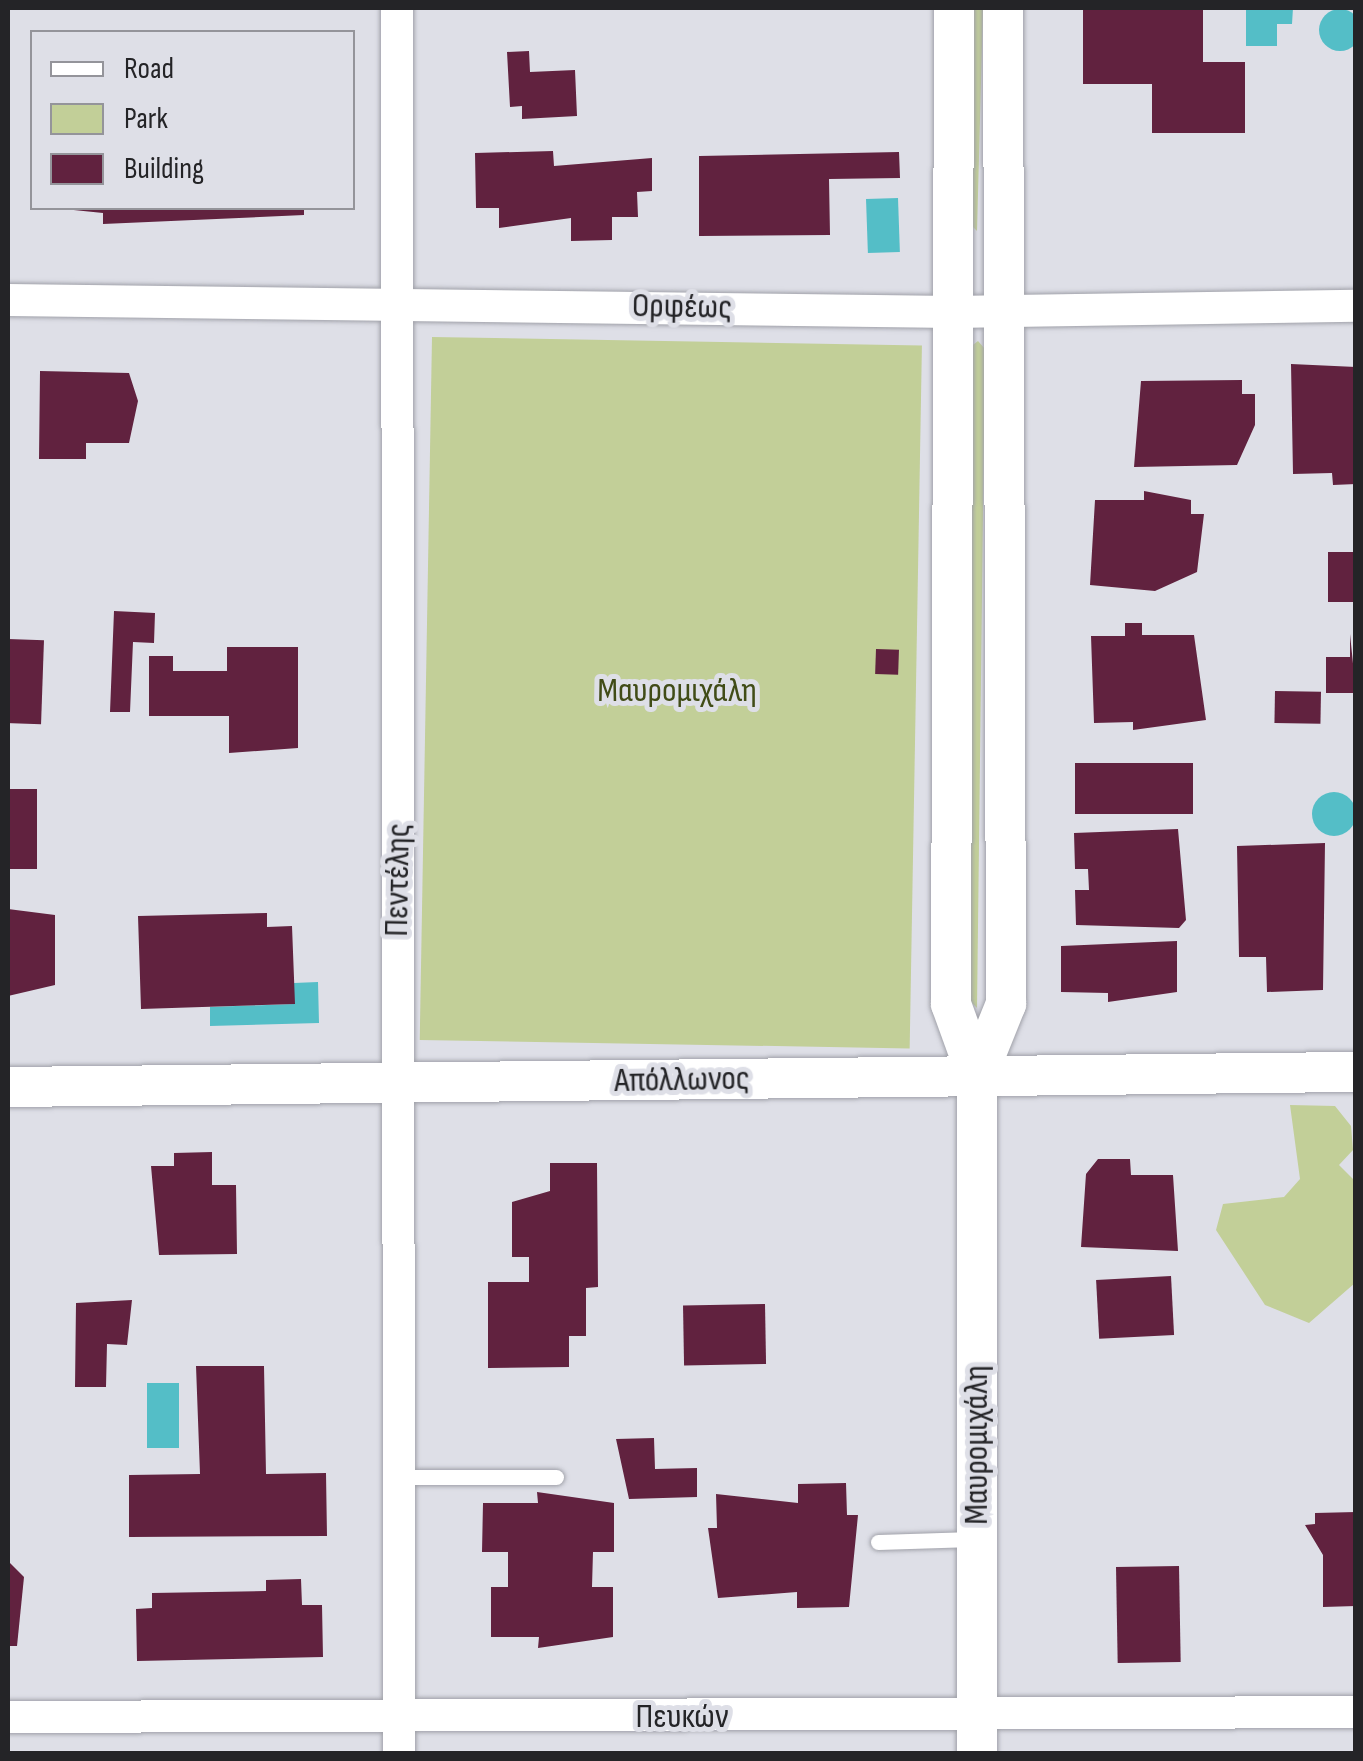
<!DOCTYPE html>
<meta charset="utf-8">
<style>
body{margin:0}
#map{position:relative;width:1363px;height:1761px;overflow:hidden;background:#dedfe7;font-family:"Sofia Sans Condensed",sans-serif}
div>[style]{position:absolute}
.green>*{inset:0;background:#c2cf98;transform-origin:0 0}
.water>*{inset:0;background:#54bec7;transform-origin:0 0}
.round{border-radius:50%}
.building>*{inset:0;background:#61223f;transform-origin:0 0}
.roads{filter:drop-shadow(0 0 2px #a0a1a9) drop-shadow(0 0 2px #a0a1a9)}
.service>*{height:15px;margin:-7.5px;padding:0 7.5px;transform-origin:7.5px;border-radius:7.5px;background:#fff}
.minor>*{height:32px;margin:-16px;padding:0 16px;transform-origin:16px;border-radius:16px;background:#fff}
.tertiary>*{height:40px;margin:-20px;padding:0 20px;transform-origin:20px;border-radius:20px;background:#fff}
span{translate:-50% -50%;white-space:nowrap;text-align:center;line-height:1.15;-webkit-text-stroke:10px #dedfe7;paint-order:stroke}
.street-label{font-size:35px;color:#242427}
.park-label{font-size:35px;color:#414c17}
.frame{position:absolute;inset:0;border:10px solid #242427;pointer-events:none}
.legend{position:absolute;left:30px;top:30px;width:325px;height:180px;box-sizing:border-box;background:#dedfe7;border:2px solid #94949a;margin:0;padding:12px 18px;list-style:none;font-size:30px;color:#242427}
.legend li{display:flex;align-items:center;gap:20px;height:50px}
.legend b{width:50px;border:2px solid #94949a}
</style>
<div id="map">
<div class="green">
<div style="clip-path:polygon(970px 8px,983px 8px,977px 231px,971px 225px)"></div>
<div style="left:432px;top:337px;width:490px;height:703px;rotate:1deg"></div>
<div style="clip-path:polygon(978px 341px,985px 349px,977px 1008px,968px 999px,969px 348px)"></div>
<div style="clip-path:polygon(1290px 1105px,1335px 1106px,1351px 1126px,1353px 1150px,1339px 1165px,1355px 1181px,1355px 1283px,1309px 1323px,1265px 1305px,1216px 1230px,1223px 1204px,1284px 1197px,1300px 1179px)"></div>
</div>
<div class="water">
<div style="clip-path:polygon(1246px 8px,1293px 8px,1292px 24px,1277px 24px,1277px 46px,1246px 46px)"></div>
<div class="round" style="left:1319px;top:9px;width:42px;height:42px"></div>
<div style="left:898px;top:198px;width:54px;height:32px;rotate:88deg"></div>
<div class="round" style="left:1312px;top:792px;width:44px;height:44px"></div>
<div style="clip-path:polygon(318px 982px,319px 1023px,210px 1026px,210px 1007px,294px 1004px,294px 983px)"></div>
<div style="left:147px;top:1383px;width:32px;height:65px"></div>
</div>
<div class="building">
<div style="clip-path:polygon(1083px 8px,1203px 8px,1203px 62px,1245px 62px,1245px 133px,1152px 133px,1152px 84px,1083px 84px)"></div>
<div style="clip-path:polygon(529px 51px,530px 72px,575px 70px,577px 116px,522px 119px,522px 106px,510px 107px,507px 52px)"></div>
<div style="clip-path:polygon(553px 151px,554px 166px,652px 158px,652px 191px,637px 192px,638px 217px,612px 217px,612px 240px,571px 241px,571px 218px,499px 228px,499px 208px,476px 208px,475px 153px)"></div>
<div style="clip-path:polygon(899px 152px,900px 178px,829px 179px,830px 235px,699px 236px,699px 156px)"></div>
<div style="clip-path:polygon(54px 208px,304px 208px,304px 215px,103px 224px,103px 213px)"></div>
<div style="clip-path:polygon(1291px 364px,1356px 367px,1356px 484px,1333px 485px,1332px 473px,1293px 474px)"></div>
<div style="clip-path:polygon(40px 371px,129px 373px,138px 401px,129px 443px,86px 443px,86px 459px,39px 459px)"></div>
<div style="clip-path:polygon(1242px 380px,1242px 394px,1255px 394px,1255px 425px,1237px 465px,1134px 467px,1141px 381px)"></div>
<div style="clip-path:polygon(1144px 491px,1191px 500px,1191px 514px,1204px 514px,1197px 572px,1155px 591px,1090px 585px,1095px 500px,1144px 500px)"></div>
<div style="left:1356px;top:552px;width:50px;height:28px;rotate:90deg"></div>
<div style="clip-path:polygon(114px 611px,155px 613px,154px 643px,133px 642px,130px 712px,110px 712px)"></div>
<div style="clip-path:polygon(1125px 623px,1142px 623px,1142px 635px,1194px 635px,1206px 720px,1133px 730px,1133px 722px,1094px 723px,1091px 636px,1125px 636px)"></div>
<div style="clip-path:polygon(1350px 634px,1356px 693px,1326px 693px,1326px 657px,1350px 657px)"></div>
<div style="left:8px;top:639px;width:36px;height:84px;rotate:2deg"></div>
<div style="clip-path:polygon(227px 647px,298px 647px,298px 748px,229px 753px,229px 716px,149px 716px,149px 656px,173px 656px,173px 671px,227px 671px)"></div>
<div style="left:876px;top:649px;width:23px;height:25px;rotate:2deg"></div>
<div style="left:1275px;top:691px;width:46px;height:32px;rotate:1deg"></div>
<div style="left:1193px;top:763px;width:51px;height:118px;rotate:90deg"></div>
<div style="left:8px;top:789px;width:29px;height:80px"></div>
<div style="clip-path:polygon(1178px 829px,1186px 920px,1179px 928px,1076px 925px,1075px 890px,1089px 890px,1088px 869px,1075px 869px,1074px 833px)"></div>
<div style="clip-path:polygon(1325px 843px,1323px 990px,1267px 992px,1266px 957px,1239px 957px,1237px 846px)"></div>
<div style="clip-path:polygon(8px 909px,55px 915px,55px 985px,8px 996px)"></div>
<div style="clip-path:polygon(267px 913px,267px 927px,292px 926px,295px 1004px,141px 1009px,138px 916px)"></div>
<div style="clip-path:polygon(1177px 941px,1177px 992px,1108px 1002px,1108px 993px,1061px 992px,1061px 946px)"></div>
<div style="clip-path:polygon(212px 1152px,212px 1185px,236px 1185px,237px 1254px,159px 1255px,151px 1166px,174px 1166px,174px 1153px)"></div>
<div style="clip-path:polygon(1098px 1159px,1130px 1159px,1131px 1175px,1173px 1175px,1178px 1251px,1081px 1247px,1086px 1174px)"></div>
<div style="clip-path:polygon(550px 1163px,597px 1163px,598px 1287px,586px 1288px,586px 1336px,569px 1336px,569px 1367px,488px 1368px,488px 1282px,529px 1282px,529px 1257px,512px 1257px,512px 1202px,550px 1191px)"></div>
<div style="left:1171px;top:1276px;width:59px;height:75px;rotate:87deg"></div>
<div style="clip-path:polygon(132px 1300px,127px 1345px,107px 1344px,106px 1387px,75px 1387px,76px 1303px)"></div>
<div style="left:765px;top:1304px;width:60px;height:82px;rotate:89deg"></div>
<div style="clip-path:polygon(196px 1366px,264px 1366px,266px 1474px,326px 1473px,327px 1536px,129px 1537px,129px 1475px,200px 1474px)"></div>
<div style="clip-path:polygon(654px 1438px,655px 1469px,697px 1468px,697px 1497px,629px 1499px,616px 1439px)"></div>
<div style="clip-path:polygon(846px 1483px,847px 1515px,858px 1515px,849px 1607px,797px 1608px,797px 1592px,718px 1598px,708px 1528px,717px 1528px,716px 1494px,798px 1503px,798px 1484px)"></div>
<div style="clip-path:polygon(537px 1492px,614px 1503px,614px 1552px,593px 1552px,592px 1587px,613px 1587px,613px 1637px,538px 1648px,539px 1637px,491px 1637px,491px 1587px,508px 1587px,508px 1552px,482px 1552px,483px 1503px,538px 1503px)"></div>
<div style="clip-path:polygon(1356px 1512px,1356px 1606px,1323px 1607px,1323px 1555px,1305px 1525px,1315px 1524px,1315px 1513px)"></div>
<div style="clip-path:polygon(8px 1561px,24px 1577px,17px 1646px,8px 1646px)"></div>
<div style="left:1179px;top:1566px;width:96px;height:63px;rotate:89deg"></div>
<div style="clip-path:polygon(301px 1579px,302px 1605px,322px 1605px,323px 1657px,137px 1661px,136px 1609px,152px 1608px,152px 1593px,266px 1591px,266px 1580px)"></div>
</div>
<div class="roads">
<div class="service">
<div style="left:397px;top:1477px;width:159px"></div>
<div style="left:878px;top:1542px;width:95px;rotate:-1.8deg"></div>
</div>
<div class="minor">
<div style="left:397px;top:8px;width:1746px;rotate:89.93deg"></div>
<div style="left:8px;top:300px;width:946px;rotate:0.73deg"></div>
<div style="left:954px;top:312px;width:402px;rotate:-0.9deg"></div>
<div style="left:8px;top:1717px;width:1348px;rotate:-0.21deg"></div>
</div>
<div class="tertiary">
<div style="left:954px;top:8px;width:996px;rotate:90.17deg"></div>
<div style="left:951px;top:1004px;width:77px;rotate:70.1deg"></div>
<div style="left:977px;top:1076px;width:678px;rotate:90deg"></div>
<div style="left:977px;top:1076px;width:78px;rotate:-68.1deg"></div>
<div style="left:1006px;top:1004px;width:996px;rotate:-90.17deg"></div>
<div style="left:8px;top:1087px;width:1348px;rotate:-0.64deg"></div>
</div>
</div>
<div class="street-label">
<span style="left:682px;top:307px;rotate:1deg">Ορφέως</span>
<span style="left:398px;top:880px;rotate:-89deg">Πεντέλης</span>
<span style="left:682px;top:1080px;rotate:-1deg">Απόλλωνος</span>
<span style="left:977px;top:1445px;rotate:-90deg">Μαυρομιχάλη</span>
<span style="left:682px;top:1717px">Πευκών</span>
</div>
<div class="park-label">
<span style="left:677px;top:691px">Μαυρομιχάλη</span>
</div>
<div class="frame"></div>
<ul class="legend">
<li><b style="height:12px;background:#fff"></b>Road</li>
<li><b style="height:28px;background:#c2cf98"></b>Park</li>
<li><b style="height:28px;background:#61223f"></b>Building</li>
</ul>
</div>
